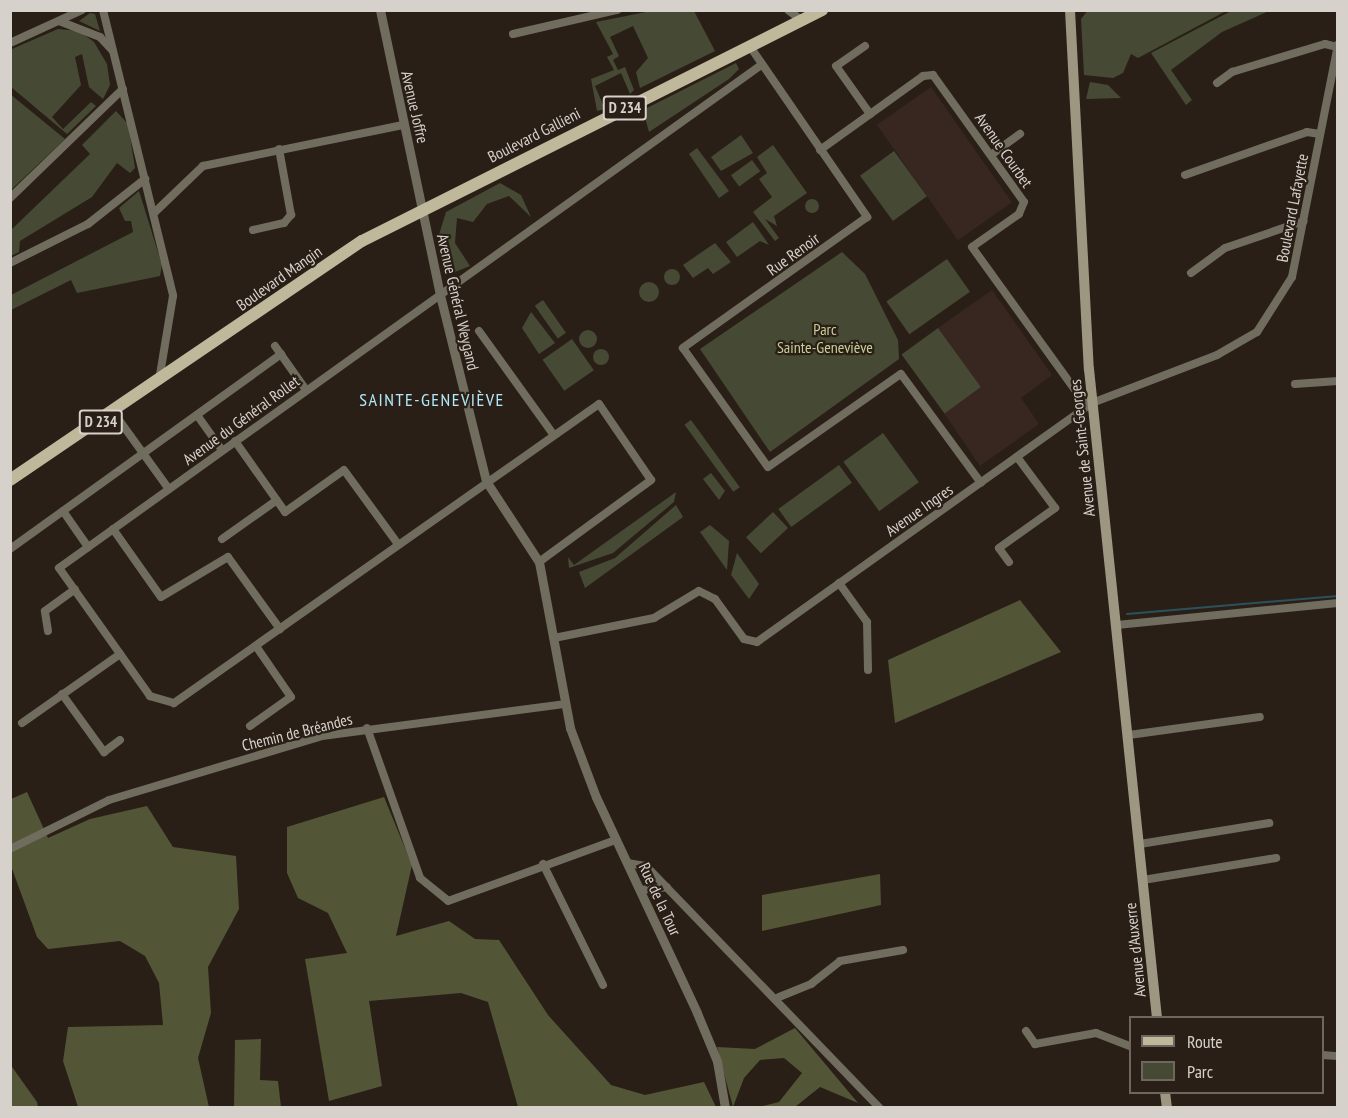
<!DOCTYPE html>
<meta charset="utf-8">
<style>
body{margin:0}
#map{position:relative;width:1348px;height:1118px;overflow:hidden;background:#291f17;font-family:"PT Sans Narrow",sans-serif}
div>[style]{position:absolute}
.education>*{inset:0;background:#382720;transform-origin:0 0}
.green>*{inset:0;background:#464934;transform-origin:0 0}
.round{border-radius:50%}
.forest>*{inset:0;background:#525536}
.stream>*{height:2px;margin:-1px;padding:0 1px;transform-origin:1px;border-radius:1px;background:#2c515e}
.minor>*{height:8px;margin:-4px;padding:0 4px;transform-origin:4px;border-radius:4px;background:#706c5e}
.tertiary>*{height:9px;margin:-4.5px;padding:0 4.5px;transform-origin:4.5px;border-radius:4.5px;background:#706c5e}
.secondary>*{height:10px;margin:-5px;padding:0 5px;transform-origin:5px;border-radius:5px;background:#9d9680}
.primary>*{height:12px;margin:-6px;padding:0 6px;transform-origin:6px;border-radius:6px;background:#c0b89b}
span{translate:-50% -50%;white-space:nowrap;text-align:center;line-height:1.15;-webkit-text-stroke:4.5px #291f17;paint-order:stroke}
.shield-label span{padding:2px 4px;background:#291f17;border:2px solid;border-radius:4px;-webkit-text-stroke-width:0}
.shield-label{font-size:15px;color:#d7d1cc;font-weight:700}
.street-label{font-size:16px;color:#d7d1cc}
.park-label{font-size:16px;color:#c8cf95}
.neighbourhood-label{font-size:18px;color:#b1e8f7;letter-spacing:1.5px}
.frame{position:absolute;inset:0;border:12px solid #d7d1cc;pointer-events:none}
.legend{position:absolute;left:1129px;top:1016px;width:195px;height:78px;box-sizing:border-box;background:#291f17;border:2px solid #6f665f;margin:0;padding:8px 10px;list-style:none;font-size:18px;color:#d7d1cc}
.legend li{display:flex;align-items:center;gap:12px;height:30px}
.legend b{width:30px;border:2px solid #6f665f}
</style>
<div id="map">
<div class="education">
<div style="left:931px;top:87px;width:141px;height:66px;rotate:55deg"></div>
<div style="clip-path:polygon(992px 290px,1052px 375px,1021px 398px,1039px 424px,980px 466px,944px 413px,981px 387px,938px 328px)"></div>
</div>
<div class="green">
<div style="clip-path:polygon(1088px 10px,1134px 12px,1226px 11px,1138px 58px,1131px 54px,1123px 73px,1113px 78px,1084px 75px,1081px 19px)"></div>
<div style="clip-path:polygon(651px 11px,694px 11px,715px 51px,640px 88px,636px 72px,648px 58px,633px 26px,610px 37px,619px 56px,613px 60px,618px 70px,625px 67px,634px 90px,630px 94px,621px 73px,595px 86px,605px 109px,597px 111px,591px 79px,614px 70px,607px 57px,613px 54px,596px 22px)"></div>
<div style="clip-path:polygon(1231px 11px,1269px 11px,1222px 32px,1171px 70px,1192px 100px,1186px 105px,1151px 53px)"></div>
<div style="clip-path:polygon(95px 14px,100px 31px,79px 21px,90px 13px)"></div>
<div style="clip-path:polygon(58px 29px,79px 31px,94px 42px,107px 64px,110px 85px,103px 99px,89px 87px,82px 54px,75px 57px,81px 85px,52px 117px,63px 129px,91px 102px,96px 106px,67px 134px,11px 87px,12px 49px)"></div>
<div style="clip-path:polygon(736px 63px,739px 69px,729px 79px,649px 132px,643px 110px)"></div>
<div style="clip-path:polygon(1090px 82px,1108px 85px,1121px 98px,1086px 99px)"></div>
<div style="clip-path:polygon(10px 94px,65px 139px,11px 190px,11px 114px)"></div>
<div style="clip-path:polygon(116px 111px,128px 124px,135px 168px,130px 173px,117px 163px,92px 197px,20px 241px,19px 252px,11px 256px,11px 230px,90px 154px,82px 145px)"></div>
<div style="clip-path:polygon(741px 135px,753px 153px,721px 171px,711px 157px)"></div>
<div style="clip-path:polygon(773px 145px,807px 193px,774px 216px,777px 226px,765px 219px,779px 238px,775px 241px,753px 212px,772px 197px,759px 179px,767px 173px,757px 157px)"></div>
<div style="clip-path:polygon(697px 148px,729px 191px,719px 198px,689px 154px)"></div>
<div style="left:894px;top:151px;width:56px;height:42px;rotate:54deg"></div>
<div style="left:752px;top:160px;width:14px;height:26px;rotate:54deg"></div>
<div style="clip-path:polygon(500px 183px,521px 195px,531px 217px,509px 196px,487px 204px,473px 222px,457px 218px,455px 243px,470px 266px,450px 274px,438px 238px,446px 212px)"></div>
<div style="clip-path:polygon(139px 191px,162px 265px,160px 276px,77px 293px,71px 280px,11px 310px,11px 295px,133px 232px,131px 221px,125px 221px,119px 208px)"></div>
<div class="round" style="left:805px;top:199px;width:14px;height:14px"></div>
<div style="clip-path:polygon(753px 222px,769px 245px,760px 241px,737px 257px,726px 242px)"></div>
<div style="clip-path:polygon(715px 243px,731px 262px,713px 274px,708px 268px,693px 278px,683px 265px)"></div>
<div style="clip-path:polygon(842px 252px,865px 274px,898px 340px,899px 359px,770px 452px,700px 349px)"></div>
<div style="left:947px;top:259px;width:40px;height:74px;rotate:55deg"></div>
<div class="round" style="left:664px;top:269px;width:16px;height:16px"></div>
<div class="round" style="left:639px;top:282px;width:20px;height:20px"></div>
<div style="left:543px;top:300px;width:40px;height:10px;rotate:55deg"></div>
<div style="clip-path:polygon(531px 312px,555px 343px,539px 354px,522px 328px)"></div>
<div style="left:938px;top:328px;width:73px;height:45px;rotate:54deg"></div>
<div class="round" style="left:579px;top:330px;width:18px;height:18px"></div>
<div style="left:572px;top:339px;width:38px;height:36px;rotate:55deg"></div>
<div class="round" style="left:593px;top:349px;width:16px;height:16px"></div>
<div style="left:691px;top:420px;width:83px;height:8px;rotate:54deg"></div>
<div style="left:883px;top:433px;width:61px;height:49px;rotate:54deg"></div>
<div style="left:839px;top:465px;width:22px;height:75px;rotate:54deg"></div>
<div style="clip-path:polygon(711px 473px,725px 491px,719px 500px,703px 479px)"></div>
<div style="clip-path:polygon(676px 492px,674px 502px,613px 553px,569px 568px,568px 557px,574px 565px)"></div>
<div style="clip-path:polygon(676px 505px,683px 517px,585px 588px,579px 572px,615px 558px)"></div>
<div style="left:773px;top:512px;width:22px;height:37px;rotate:47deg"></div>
<div style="clip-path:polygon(710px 525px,729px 541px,727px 570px,700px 532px)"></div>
<div style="clip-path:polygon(737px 553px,759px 584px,749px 599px,731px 575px)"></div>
</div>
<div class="forest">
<div style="clip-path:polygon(1020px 600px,1061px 652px,895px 723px,888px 660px)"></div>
<div style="clip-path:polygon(27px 792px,48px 838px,90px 819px,147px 806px,173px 847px,236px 856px,239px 909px,208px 967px,211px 1013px,198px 1058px,209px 1107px,78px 1107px,63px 1061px,68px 1027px,163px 1025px,159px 983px,145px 956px,120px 941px,48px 949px,37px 937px,11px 866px,11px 799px)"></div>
<div style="clip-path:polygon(384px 797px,412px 865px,396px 936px,449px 921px,475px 939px,499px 940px,548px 1015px,611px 1085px,645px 1095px,704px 1082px,716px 1107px,518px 1107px,488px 1002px,461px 993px,369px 1001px,382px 1086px,329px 1101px,305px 959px,347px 953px,328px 913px,298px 898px,287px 873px,287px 827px)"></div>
<div style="clip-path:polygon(880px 874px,881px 905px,762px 931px,762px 895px)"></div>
<div style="clip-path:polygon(795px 1028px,858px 1103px,820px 1087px,795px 1107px,759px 1107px,779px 1102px,802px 1073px,784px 1058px,760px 1060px,744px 1078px,733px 1107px,717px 1047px,755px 1049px)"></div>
<div style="clip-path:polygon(261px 1039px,260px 1080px,278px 1081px,281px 1107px,234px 1107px,235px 1040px)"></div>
<div style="clip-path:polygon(10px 1064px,37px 1102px,38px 1107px,11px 1107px)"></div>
</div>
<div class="stream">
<div style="left:1127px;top:614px;width:212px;rotate:-4.9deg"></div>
</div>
<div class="minor">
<div style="left:103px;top:10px;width:294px;rotate:76.2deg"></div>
<div style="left:173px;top:296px;width:86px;rotate:99.4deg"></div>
<div style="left:788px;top:10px;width:15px;rotate:37deg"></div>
<div style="left:59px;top:21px;width:44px;rotate:21.3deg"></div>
<div style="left:100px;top:37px;width:18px;rotate:47deg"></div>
<div style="left:513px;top:34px;width:107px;rotate:-13deg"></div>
<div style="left:10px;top:43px;width:79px;rotate:-24.6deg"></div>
<div style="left:749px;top:45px;width:209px;rotate:55.5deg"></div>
<div style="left:867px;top:217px;width:226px;rotate:144.6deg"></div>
<div style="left:683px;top:348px;width:146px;rotate:54.5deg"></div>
<div style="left:768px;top:467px;width:162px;rotate:-35deg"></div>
<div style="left:901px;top:374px;width:135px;rotate:53.7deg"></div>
<div style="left:865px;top:46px;width:35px;rotate:145deg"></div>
<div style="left:836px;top:66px;width:59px;rotate:54.7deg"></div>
<div style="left:1217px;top:83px;width:19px;rotate:-36deg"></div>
<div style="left:1232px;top:72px;width:97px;rotate:-16.8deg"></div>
<div style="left:1325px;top:44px;width:12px;rotate:14deg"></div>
<div style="left:820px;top:150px;width:127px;rotate:-35.7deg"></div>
<div style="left:923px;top:76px;width:10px;rotate:-6deg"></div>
<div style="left:933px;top:75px;width:156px;rotate:54.4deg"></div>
<div style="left:1024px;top:202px;width:13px;rotate:113deg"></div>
<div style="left:1019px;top:214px;width:57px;rotate:144.9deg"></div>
<div style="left:972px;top:247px;width:185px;rotate:54.2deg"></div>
<div style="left:1080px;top:397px;width:13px;rotate:27deg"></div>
<div style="left:991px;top:155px;width:36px;rotate:-36deg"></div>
<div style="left:1185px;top:175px;width:129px;rotate:-19.4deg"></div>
<div style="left:1307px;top:132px;width:13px;rotate:9deg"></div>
<div style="left:10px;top:198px;width:157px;rotate:-44deg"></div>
<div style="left:154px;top:213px;width:68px;rotate:-43.8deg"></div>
<div style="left:203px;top:166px;width:204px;rotate:-11.6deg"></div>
<div style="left:253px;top:230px;width:32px;rotate:-13deg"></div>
<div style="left:284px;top:223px;width:11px;rotate:-49deg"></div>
<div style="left:291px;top:215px;width:67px;rotate:-100.3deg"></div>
<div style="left:10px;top:263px;width:87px;rotate:-26.6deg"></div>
<div style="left:88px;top:224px;width:73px;rotate:-38.3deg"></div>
<div style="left:1191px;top:273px;width:42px;rotate:-36.3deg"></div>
<div style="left:1225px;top:248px;width:83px;rotate:-18.9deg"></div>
<div style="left:479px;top:331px;width:127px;rotate:54.3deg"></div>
<div style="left:275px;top:346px;width:54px;rotate:54.8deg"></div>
<div style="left:1295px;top:384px;width:43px;rotate:-4deg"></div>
<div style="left:114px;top:413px;width:92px;rotate:54.2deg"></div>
<div style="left:197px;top:415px;width:43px;rotate:54.5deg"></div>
<div style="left:235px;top:441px;width:87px;rotate:54.8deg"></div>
<div style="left:285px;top:512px;width:72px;rotate:-35.4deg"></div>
<div style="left:344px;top:470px;width:92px;rotate:53.9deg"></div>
<div style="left:63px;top:511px;width:44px;rotate:55.2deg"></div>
<div style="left:113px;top:529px;width:83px;rotate:54.8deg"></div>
<div style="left:161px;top:597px;width:78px;rotate:-30.8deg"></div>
<div style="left:228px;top:557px;width:89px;rotate:54.2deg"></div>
<div style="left:222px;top:539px;width:67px;rotate:-35.3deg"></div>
<div style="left:10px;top:549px;width:334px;rotate:-35.7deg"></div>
<div style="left:539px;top:562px;width:139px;rotate:-36.2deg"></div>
<div style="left:651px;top:480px;width:92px;rotate:-124.4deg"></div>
<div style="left:599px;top:404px;width:520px;rotate:144.87deg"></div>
<div style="left:174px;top:703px;width:25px;rotate:-164deg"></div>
<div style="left:150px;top:696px;width:157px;rotate:-125.4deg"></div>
<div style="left:59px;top:568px;width:862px;rotate:-35.61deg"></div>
<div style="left:1009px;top:562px;width:17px;rotate:-126deg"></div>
<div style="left:999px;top:548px;width:69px;rotate:-35.5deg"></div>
<div style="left:1055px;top:508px;width:64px;rotate:-126.7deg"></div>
<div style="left:839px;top:583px;width:48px;rotate:54.3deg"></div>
<div style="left:867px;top:622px;width:48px;rotate:88.8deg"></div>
<div style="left:1117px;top:625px;width:222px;rotate:-5.7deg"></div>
<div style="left:48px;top:631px;width:20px;rotate:-99deg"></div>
<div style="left:45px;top:611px;width:37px;rotate:-36deg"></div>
<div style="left:554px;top:638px;width:102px;rotate:-11.3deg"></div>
<div style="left:654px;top:618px;width:52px;rotate:-31deg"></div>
<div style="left:699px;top:591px;width:18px;rotate:27deg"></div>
<div style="left:715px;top:599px;width:49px;rotate:54.1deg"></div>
<div style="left:744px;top:639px;width:13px;rotate:13deg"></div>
<div style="left:757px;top:642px;width:412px;rotate:-35.5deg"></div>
<div style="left:1092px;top:403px;width:134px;rotate:-21deg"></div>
<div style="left:1217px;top:355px;width:46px;rotate:-29.9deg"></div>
<div style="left:1257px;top:332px;width:65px;rotate:-57.5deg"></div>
<div style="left:1292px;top:277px;width:237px;rotate:-78.8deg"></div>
<div style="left:62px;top:694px;width:72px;rotate:54.1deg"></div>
<div style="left:104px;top:752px;width:20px;rotate:-37deg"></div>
<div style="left:22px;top:723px;width:120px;rotate:-35.1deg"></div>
<div style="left:250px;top:726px;width:50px;rotate:-35.3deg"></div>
<div style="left:291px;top:697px;width:62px;rotate:-124.5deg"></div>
<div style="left:367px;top:728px;width:159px;rotate:70.5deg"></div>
<div style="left:420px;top:878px;width:36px;rotate:39deg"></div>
<div style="left:448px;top:901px;width:179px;rotate:-20deg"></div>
<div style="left:1129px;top:735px;width:132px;rotate:-7.8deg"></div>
<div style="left:1140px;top:844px;width:131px;rotate:-9.2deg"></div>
<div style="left:10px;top:849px;width:110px;rotate:-26.3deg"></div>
<div style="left:109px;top:800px;width:222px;rotate:-16.7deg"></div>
<div style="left:322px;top:736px;width:244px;rotate:-7.5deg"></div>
<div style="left:627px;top:863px;width:19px;rotate:9deg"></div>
<div style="left:646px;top:866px;width:337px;rotate:46deg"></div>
<div style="left:543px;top:864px;width:135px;rotate:63.6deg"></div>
<div style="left:1143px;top:880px;width:135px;rotate:-9.4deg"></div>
<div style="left:640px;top:890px;width:27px;rotate:-6deg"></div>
<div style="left:779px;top:997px;width:35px;rotate:-22deg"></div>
<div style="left:811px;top:984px;width:37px;rotate:-38deg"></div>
<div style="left:840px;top:961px;width:64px;rotate:-9.9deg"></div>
<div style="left:1026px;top:1031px;width:16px;rotate:55deg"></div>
<div style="left:1035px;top:1044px;width:62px;rotate:-10.2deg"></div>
<div style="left:1096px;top:1033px;width:36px;rotate:21deg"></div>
<div style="left:1322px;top:1055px;width:16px;rotate:4deg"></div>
</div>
<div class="tertiary">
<div style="left:380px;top:10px;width:291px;rotate:78.1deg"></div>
<div style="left:440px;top:295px;width:192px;rotate:76.1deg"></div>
<div style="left:486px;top:481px;width:97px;rotate:56.8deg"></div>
<div style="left:539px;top:562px;width:169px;rotate:79.4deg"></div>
<div style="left:570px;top:728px;width:74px;rotate:69.4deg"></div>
<div style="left:596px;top:797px;width:238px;rotate:64.9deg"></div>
<div style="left:697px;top:1013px;width:52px;rotate:67.4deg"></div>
<div style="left:717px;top:1061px;width:48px;rotate:80.3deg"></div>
</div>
<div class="secondary">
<div style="left:1070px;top:10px;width:360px;rotate:87deg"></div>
<div style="left:1089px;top:369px;width:653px;rotate:84.02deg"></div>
<div style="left:1165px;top:1092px;width:16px;rotate:83deg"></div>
</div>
<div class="primary">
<div style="left:10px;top:480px;width:425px;rotate:-34.2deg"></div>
<div style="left:362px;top:241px;width:515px;rotate:-26.66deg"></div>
</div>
<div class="shield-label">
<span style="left:625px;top:108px">D 234</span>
<span style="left:101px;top:422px">D 234</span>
</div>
<div class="street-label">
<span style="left:415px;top:107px;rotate:77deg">Avenue Joffre</span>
<span style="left:534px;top:135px;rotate:-27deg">Boulevard Gallieni</span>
<span style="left:1004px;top:150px;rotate:55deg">Avenue Courbet</span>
<span style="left:1292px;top:208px;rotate:-79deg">Boulevard Lafayette</span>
<span style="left:793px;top:254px;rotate:-36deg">Rue Renoir</span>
<span style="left:279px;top:278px;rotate:-35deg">Boulevard Mangin</span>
<span style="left:458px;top:302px;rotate:77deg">Avenue Général Weygand</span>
<span style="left:241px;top:420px;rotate:-36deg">Avenue du Général Rollet</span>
<span style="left:1082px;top:448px;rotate:-96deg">Avenue de Saint-Georges</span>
<span style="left:919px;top:510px;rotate:-35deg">Avenue Ingres</span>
<span style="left:297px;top:732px;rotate:-14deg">Chemin de Bréandes</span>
<span style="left:660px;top:899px;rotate:65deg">Rue de la Tour</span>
<span style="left:1135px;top:950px;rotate:-96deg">Avenue d'Auxerre</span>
</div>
<div class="park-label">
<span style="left:825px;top:338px">Parc<br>Sainte-Geneviève</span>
</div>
<div class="neighbourhood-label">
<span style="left:432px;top:400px">SAINTE-GENEVIÈVE</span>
</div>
<div class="frame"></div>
<ul class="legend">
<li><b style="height:8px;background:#c0b89b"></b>Route</li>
<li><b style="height:16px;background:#464934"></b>Parc</li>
</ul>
</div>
